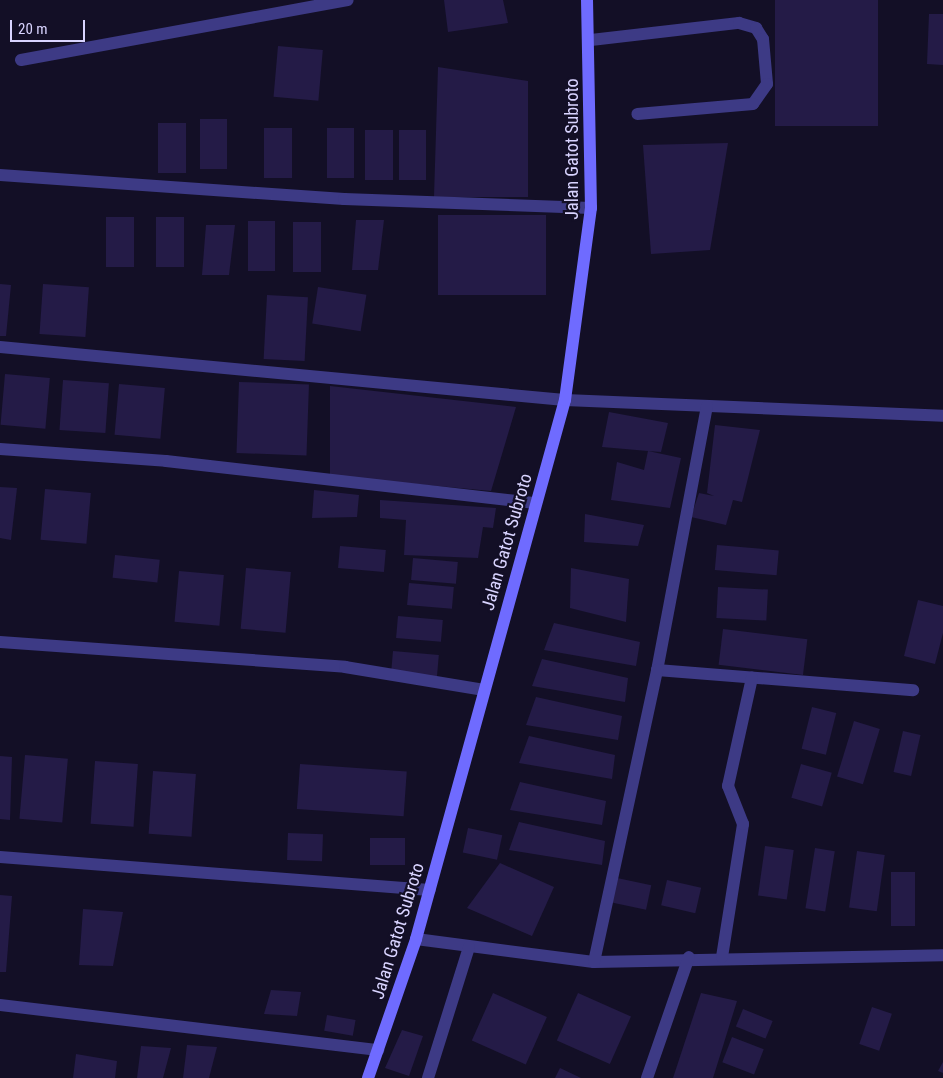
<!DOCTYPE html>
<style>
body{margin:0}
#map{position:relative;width:943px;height:1078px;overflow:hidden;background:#130f26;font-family:"Roboto Condensed",sans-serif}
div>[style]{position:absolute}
.building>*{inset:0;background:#241b47;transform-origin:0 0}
.lane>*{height:12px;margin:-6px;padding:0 6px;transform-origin:6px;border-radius:6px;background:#3d3a85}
.street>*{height:12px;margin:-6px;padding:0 6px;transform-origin:6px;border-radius:6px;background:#3d3a85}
.secondary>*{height:12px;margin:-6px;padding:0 6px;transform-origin:6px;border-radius:6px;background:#6f6bff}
span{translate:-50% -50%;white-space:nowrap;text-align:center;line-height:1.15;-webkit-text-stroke:4.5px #130f26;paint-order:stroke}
.street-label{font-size:18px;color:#d9d4ff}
.scale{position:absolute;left:10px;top:20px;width:75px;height:22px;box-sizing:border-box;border:2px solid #d9d4ff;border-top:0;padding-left:6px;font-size:15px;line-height:18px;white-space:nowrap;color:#d9d4ff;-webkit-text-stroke:4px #130f26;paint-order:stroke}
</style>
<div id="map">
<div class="building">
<div style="clip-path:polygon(444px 0,503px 0,508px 23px,448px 32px)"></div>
<div style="left:775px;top:0;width:103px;height:126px"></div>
<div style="clip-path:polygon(929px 14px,943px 14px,943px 65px,927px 64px)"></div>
<div style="left:278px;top:46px;width:45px;height:51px;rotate:5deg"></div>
<div style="clip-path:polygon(438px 67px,528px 81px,528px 197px,434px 197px)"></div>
<div style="left:200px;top:119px;width:27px;height:50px"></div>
<div style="left:158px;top:123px;width:28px;height:50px"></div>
<div style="left:264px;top:128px;width:28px;height:50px"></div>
<div style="left:327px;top:128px;width:27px;height:50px"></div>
<div style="left:365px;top:130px;width:28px;height:50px"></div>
<div style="left:399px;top:130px;width:27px;height:50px"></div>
<div style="clip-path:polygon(728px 143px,710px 250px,651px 254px,643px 145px)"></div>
<div style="left:438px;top:215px;width:108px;height:80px"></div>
<div style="left:106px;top:217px;width:28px;height:50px"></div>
<div style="left:156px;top:217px;width:28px;height:50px"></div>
<div style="clip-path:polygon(356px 220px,384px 220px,378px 270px,352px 270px)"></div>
<div style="left:248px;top:221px;width:27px;height:50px"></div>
<div style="left:293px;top:222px;width:28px;height:50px"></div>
<div style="clip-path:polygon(206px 225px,235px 225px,229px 275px,202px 275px)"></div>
<div style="clip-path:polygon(0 284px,11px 285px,6px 336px,0 336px)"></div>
<div style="left:43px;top:284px;width:46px;height:50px;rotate:4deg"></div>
<div style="left:318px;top:287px;width:49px;height:37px;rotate:9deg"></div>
<div style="left:267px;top:295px;width:41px;height:64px;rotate:3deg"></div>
<div style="left:5px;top:374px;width:45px;height:51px;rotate:5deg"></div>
<div style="left:63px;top:380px;width:46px;height:50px;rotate:4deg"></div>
<div style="left:239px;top:382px;width:70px;height:71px;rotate:2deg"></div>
<div style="left:119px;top:384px;width:46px;height:51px;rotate:5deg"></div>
<div style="clip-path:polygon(330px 386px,516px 407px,491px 491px,330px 476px)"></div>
<div style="clip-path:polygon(609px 412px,668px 423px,661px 452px,648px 451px,681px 458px,670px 508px,611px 500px,617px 462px,644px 470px,648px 451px,602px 447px)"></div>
<div style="clip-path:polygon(715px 425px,760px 430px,742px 502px,733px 500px,726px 525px,691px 517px,699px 493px,714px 496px,707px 493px)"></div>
<div style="clip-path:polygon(0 487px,17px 488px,11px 540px,0 538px)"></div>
<div style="left:45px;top:489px;width:46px;height:51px;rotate:5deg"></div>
<div style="clip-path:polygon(314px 490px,359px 495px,357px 517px,312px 518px)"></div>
<div style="clip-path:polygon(380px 500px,496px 508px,493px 528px,483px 527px,478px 558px,404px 555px,406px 520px,380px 518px)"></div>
<div style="clip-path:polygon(585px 514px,644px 525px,638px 546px,584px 542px)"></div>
<div style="left:717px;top:545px;width:62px;height:25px;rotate:5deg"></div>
<div style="left:340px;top:546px;width:46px;height:22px;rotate:5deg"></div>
<div style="left:115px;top:555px;width:45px;height:23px;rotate:6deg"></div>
<div style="left:413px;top:558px;width:45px;height:22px;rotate:5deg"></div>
<div style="left:246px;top:568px;width:45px;height:61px;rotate:5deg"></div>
<div style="clip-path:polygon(571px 568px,629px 579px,626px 622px,570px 608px)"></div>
<div style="left:179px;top:571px;width:45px;height:51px;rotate:5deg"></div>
<div style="left:409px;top:583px;width:45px;height:22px;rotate:5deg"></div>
<div style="left:718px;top:587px;width:50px;height:31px;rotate:3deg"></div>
<div style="clip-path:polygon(918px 600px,943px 606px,943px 633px,935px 664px,904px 656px)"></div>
<div style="left:398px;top:616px;width:45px;height:22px;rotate:5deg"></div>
<div style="clip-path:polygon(554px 623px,640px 642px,636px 666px,544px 650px)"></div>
<div style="left:723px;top:629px;width:85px;height:36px;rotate:7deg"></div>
<div style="left:393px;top:651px;width:46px;height:22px;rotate:5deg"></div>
<div style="clip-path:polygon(542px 659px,628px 678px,625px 702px,532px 686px)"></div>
<div style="clip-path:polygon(536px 697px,622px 716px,618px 740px,526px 725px)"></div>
<div style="left:812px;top:707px;width:25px;height:43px;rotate:14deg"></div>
<div style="left:854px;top:721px;width:27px;height:58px;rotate:17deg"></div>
<div style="left:903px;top:731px;width:18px;height:42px;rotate:13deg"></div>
<div style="clip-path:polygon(529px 736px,615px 755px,612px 779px,519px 763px)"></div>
<div style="left:25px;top:755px;width:43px;height:64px;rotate:5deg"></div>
<div style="clip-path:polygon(0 756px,12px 757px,10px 820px,0 819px)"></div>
<div style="left:95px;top:761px;width:43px;height:63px;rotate:4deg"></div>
<div style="left:300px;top:764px;width:107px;height:45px;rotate:4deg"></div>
<div style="left:801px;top:764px;width:32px;height:35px;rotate:16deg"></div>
<div style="left:153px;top:771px;width:43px;height:63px;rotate:4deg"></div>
<div style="clip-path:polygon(520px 782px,606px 801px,602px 825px,510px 810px)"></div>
<div style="clip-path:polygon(519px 822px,605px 841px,602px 865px,509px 850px)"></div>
<div style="left:468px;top:828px;width:35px;height:25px;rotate:12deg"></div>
<div style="left:288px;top:833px;width:35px;height:27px;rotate:2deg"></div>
<div style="left:370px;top:838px;width:35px;height:27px"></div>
<div style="left:765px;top:846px;width:29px;height:50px;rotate:8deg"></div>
<div style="left:815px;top:848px;width:20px;height:61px;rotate:9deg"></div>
<div style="left:857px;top:851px;width:28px;height:57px;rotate:8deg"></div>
<div style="clip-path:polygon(500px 863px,554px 887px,532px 936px,467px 908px)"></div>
<div style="left:891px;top:872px;width:24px;height:54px"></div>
<div style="left:617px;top:878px;width:35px;height:25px;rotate:12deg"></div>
<div style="left:667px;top:880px;width:35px;height:26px;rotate:13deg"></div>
<div style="clip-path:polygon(0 895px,12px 896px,6px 972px,0 972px)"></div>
<div style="clip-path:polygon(83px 909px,123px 912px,113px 966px,79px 965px)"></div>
<div style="clip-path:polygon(271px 990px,301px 992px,297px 1016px,264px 1014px)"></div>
<div style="left:493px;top:993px;width:59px;height:52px;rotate:24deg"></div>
<div style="left:578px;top:993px;width:58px;height:52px;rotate:24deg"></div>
<div style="clip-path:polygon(701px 993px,737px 1001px,713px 1078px,673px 1078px)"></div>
<div style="left:872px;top:1007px;width:21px;height:39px;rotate:19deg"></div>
<div style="left:743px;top:1009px;width:32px;height:19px;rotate:22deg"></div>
<div style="left:327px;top:1015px;width:29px;height:16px;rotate:10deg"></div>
<div style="clip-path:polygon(402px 1030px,423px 1036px,409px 1076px,385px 1068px)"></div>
<div style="left:732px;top:1037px;width:34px;height:27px;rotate:21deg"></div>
<div style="clip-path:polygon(187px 1045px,217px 1047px,209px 1078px,183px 1078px)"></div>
<div style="clip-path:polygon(141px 1046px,171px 1048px,163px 1078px,137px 1078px)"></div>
<div style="clip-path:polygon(76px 1054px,117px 1061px,115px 1078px,73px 1078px)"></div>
<div style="clip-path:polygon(943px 1062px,943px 1073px,938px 1071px)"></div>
<div style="clip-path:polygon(560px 1068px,581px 1078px,555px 1078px)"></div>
</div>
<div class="lane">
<div style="left:591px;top:40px;width:149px;rotate:-6.6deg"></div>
<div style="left:739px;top:23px;width:18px;rotate:16deg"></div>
<div style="left:756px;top:28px;width:13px;rotate:58deg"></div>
<div style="left:763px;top:39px;width:45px;rotate:84.9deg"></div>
<div style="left:767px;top:84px;width:24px;rotate:125deg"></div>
<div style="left:753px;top:104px;width:116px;rotate:175.1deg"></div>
</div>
<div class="street">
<div style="left:21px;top:60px;width:332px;rotate:-10.4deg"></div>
<div style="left:0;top:175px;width:345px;rotate:4deg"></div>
<div style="left:344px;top:199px;width:247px;rotate:2.1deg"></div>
<div style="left:0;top:347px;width:567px;rotate:5.36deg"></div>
<div style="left:565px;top:400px;width:378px;rotate:2.4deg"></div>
<div style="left:707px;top:406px;width:269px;rotate:100.7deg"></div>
<div style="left:657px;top:670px;width:257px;rotate:4.5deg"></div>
<div style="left:0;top:449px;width:166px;rotate:4.1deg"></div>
<div style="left:166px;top:461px;width:372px;rotate:6.5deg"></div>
<div style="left:0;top:642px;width:346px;rotate:4.1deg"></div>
<div style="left:345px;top:667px;width:141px;rotate:9.4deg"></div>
<div style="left:0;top:857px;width:431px;rotate:4.4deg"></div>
<div style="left:416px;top:939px;width:179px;rotate:7.4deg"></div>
<div style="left:594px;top:962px;width:349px;rotate:-1.1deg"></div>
<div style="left:722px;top:957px;width:135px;rotate:-81deg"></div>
<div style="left:743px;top:824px;width:41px;rotate:-111.5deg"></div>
<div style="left:728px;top:786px;width:111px;rotate:-77.5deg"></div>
<div style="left:594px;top:962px;width:299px;rotate:-77.8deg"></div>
<div style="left:0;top:1005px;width:381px;rotate:6.8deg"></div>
<div style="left:428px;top:1078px;width:137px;rotate:-72.6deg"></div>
<div style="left:647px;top:1078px;width:128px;rotate:-70.9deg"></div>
</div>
<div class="secondary">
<div style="left:368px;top:1078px;width:147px;rotate:-70.9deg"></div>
<div style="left:416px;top:939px;width:559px;rotate:-74.55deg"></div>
<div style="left:565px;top:400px;width:194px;rotate:-82.3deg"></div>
<div style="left:591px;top:208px;width:208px;rotate:-91.1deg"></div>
</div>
<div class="street-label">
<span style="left:572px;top:149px;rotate:-90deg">Jalan Gatot Subroto</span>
<span style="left:507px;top:542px;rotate:-74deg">Jalan Gatot Subroto</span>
<span style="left:398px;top:931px;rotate:-73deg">Jalan Gatot Subroto</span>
</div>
<div class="scale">20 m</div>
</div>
